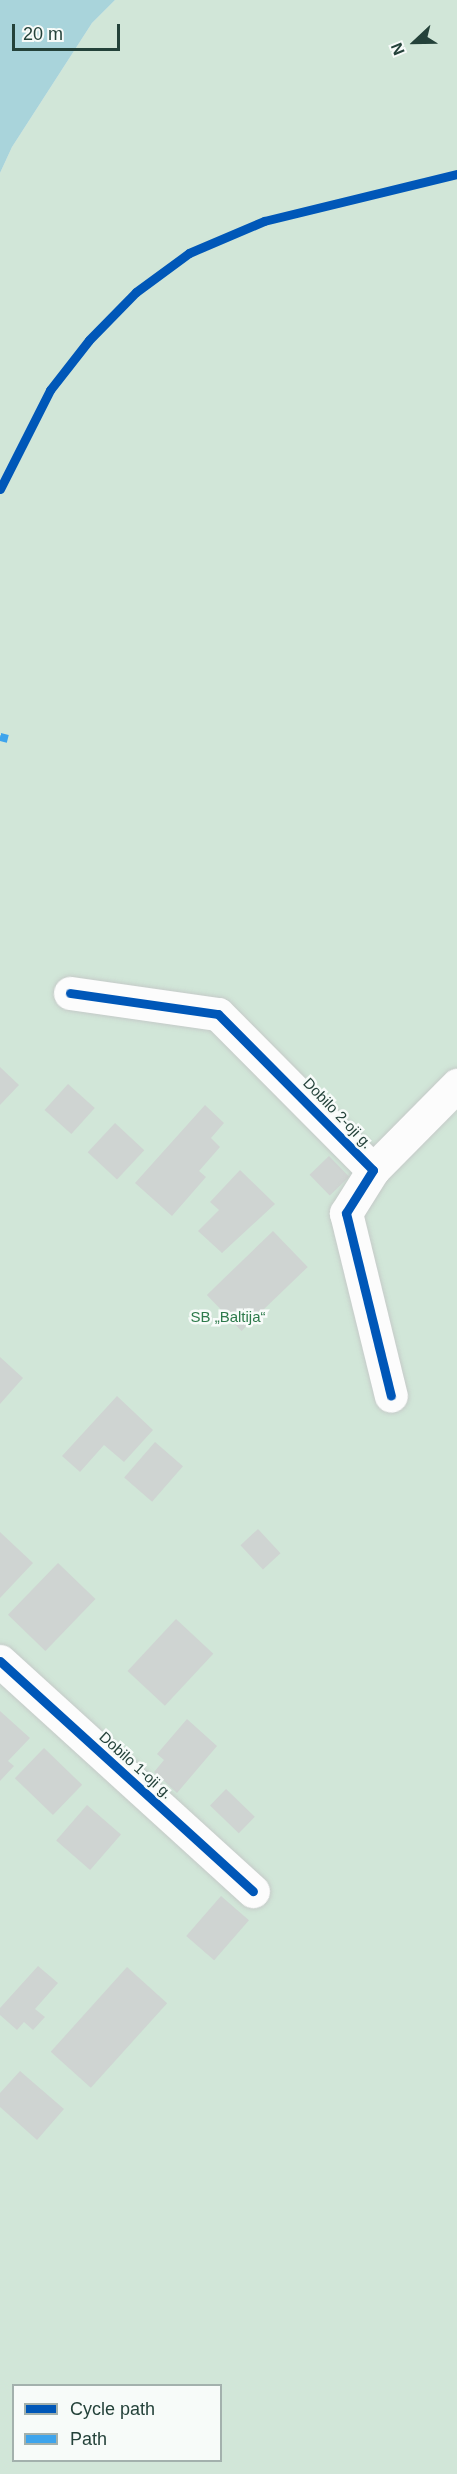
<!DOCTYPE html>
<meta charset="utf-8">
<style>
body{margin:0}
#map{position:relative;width:457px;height:2474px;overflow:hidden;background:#e8edeb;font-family:Arial,sans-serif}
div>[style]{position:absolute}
.green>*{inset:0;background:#d1e6d8}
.water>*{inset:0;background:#a9d4db}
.building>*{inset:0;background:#cfd4d2;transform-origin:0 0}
.roads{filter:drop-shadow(0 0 2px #c5cac8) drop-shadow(0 0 2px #c5cac8)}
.minor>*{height:33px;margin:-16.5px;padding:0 16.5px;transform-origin:16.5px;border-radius:16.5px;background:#fcfcfc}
.quiet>*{height:8px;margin-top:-4px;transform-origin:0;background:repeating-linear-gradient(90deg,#3ea4ec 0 15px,transparent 0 23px)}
.cycleway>*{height:9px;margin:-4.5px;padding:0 4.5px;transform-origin:4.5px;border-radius:4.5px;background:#0057b8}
span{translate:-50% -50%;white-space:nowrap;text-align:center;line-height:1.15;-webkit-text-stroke:5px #f7fbf9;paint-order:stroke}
.street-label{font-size:15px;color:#24423a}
.park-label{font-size:15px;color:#2d7a4b}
.legend{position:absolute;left:12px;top:2384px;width:210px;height:78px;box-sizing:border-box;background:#f7fbf9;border:2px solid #a3b1ad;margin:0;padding:8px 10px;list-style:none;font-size:18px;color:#24423a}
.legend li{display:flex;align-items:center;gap:12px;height:30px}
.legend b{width:30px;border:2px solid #a3b1ad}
.north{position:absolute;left:385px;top:12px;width:60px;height:60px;-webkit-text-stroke:4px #f7fbf9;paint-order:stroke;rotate:248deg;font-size:16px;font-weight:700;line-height:24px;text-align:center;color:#24423a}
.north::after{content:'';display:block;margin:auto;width:21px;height:27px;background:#24423a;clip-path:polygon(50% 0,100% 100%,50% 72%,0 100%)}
.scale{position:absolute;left:12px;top:24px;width:108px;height:27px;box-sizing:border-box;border:3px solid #24423a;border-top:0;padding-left:8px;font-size:18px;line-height:21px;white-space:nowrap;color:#24423a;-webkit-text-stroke:4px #f7fbf9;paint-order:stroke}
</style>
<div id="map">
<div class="green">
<div style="clip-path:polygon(evenodd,115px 0,457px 0,457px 2474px,0 2474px,0 173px,12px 147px,92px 23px,115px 0,14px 2386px,220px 2386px,220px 2460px,14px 2460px,14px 2386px)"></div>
</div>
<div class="water">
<div style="clip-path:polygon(0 0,115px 0,92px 23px,12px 147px,0 173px)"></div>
</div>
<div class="building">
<div style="clip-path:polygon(0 1067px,19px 1085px,0 1105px)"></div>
<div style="left:68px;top:1084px;width:36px;height:35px;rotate:42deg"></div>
<div style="clip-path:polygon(205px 1105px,224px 1123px,211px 1138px,220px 1147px,199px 1171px,206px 1177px,172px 1216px,135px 1183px)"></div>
<div style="left:115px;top:1123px;width:40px;height:40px;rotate:43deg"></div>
<div style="left:329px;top:1156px;width:29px;height:27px;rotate:46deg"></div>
<div style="clip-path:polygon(240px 1170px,275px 1204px,222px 1253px,198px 1231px,219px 1210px,210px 1202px)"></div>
<div style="left:273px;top:1231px;width:50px;height:92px;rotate:46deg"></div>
<div style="clip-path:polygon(0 1357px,23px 1378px,0 1404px)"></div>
<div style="clip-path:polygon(117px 1396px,153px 1430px,124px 1462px,104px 1445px,80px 1472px,62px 1456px)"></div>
<div style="left:155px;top:1442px;width:37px;height:47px;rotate:41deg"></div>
<div style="left:258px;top:1529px;width:33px;height:24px;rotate:47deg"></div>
<div style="clip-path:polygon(0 1532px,33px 1563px,0 1598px)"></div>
<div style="left:58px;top:1563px;width:52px;height:72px;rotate:44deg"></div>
<div style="left:176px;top:1619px;width:51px;height:71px;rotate:43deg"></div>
<div style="clip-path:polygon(0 1711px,30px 1738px,8px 1761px,14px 1766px,0 1781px)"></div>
<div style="clip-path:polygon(187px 1719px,217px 1746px,177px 1793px,154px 1772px,164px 1760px,157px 1754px)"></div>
<div style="left:44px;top:1748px;width:53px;height:42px;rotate:44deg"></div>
<div style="left:226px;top:1789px;width:40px;height:23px;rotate:44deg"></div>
<div style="left:87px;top:1805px;width:45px;height:47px;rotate:41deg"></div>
<div style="left:221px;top:1896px;width:37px;height:53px;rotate:41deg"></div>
<div style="clip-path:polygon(38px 1966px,58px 1983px,35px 2009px,45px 2017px,33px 2030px,24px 2022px,17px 2030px,0 2015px,0 2008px)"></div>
<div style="left:127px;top:1967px;width:54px;height:114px;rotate:42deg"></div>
<div style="clip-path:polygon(20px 2071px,64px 2109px,37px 2140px,0 2107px,0 2093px)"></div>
</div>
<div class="roads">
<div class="minor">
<div style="left:70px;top:993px;width:149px;rotate:8.1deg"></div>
<div style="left:218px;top:1014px;width:220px;rotate:45.2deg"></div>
<div style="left:373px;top:1170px;width:51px;rotate:122.1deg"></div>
<div style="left:346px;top:1213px;width:188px;rotate:76.2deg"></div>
<div style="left:373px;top:1170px;width:120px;rotate:-45.3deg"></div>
<div style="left:0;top:1661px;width:342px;rotate:42.3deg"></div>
</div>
</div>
<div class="quiet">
<div style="left:0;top:737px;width:8px;rotate:14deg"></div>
</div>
<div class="cycleway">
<div style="left:0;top:489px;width:111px;rotate:-63.2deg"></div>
<div style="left:50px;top:390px;width:63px;rotate:-52deg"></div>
<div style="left:89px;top:340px;width:67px;rotate:-45.6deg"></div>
<div style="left:136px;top:292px;width:66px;rotate:-36.3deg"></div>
<div style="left:189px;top:253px;width:82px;rotate:-23.1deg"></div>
<div style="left:264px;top:221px;width:199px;rotate:-13.7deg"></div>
<div style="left:70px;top:993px;width:149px;rotate:8.1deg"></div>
<div style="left:218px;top:1014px;width:220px;rotate:45.2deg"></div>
<div style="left:373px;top:1170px;width:51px;rotate:122.1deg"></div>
<div style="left:346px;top:1213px;width:188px;rotate:76.2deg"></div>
<div style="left:0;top:1661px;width:342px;rotate:42.3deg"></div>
</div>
<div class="street-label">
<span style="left:338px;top:1113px;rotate:46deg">Dobilo 2-oji g.</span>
<span style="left:136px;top:1765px;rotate:42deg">Dobilo 1-oji g.</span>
</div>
<div class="park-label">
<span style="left:228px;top:1317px">SB „Baltija“</span>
</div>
<ul class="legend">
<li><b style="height:8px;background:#0057b8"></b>Cycle path</li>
<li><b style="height:8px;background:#3ea4ec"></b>Path</li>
</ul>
<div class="north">N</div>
<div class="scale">20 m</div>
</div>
